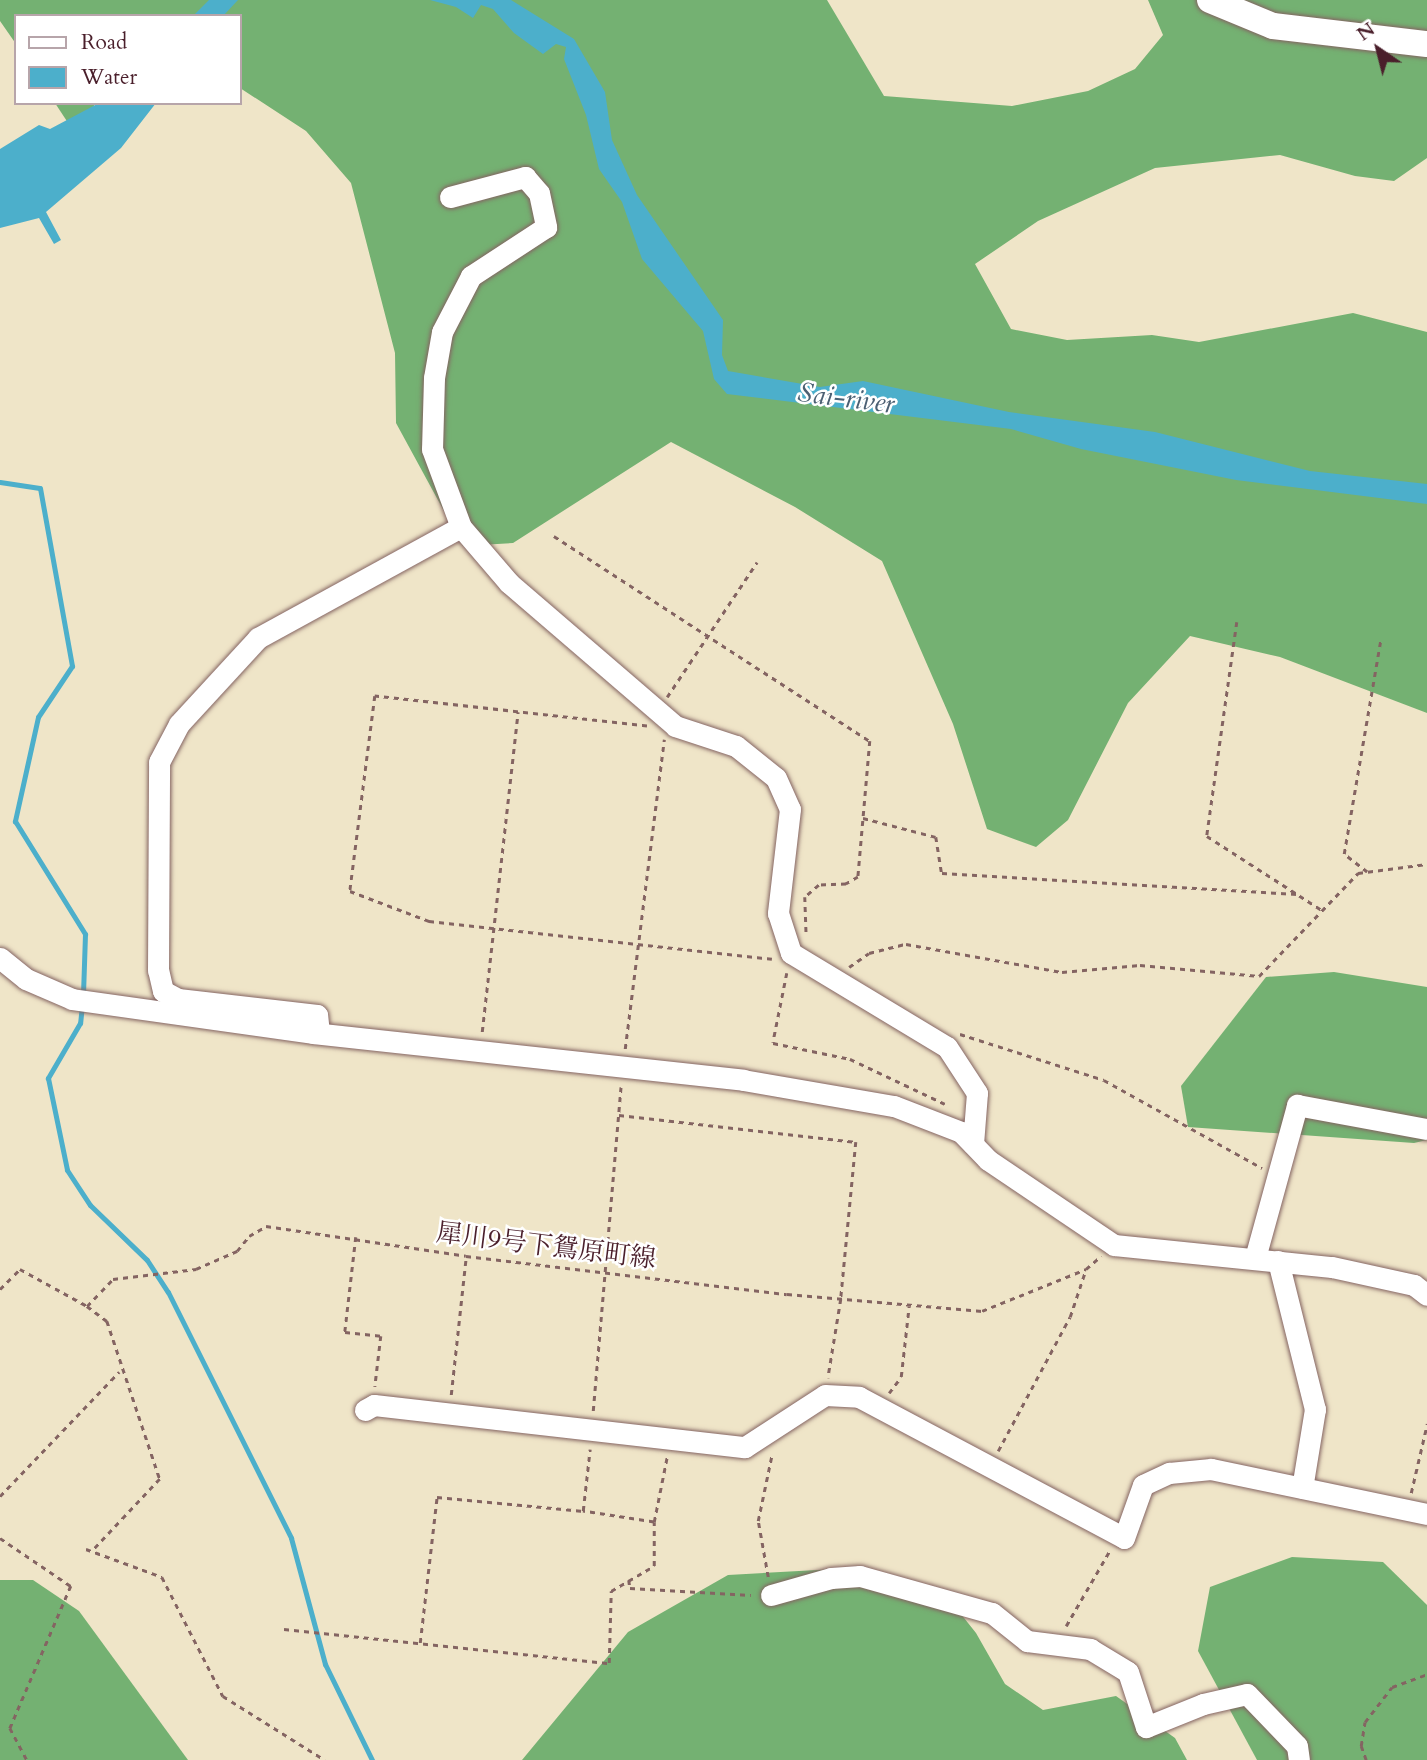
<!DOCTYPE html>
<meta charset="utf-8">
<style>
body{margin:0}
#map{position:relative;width:1427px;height:1760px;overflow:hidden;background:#efe5c8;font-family:Cardo,"Noto Serif JP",serif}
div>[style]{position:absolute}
.forest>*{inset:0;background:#74b172}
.water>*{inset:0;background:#4cafcb}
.stream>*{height:5px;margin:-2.5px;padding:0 2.5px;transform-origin:2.5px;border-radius:2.5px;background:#4cafcb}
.path>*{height:2.5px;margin-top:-1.25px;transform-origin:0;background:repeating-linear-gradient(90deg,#846462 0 5px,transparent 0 10px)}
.roads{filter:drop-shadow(0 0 2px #846462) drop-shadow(0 0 2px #846462)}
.minor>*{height:21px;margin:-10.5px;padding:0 10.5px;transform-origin:10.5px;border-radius:10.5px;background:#fff}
.major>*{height:26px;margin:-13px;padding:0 13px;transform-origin:13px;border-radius:13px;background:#fff}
span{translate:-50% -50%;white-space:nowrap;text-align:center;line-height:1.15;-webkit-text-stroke:5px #fff;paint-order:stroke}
.street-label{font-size:26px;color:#4a1f2b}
.water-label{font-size:28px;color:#4b6073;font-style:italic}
.legend{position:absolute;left:14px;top:14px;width:228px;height:91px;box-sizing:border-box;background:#fff;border:2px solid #b7a5aa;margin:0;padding:9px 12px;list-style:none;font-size:21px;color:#4a1f2b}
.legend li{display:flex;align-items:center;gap:14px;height:35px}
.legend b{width:35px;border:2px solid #b7a5aa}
.north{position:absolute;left:1343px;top:14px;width:70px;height:70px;-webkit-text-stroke:5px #fff;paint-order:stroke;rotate:325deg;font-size:19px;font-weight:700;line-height:28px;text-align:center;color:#4a1f2b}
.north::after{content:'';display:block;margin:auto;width:24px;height:32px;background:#4a1f2b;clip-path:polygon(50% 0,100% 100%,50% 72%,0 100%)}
</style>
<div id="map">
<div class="forest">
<div style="clip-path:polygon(0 0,827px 0,884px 96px,1012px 106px,1088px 91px,1135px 69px,1163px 35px,1148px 0,1427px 0,1427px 158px,1394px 181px,1355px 176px,1280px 155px,1155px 168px,1038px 221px,975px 264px,1011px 329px,1067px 340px,1152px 335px,1199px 342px,1353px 313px,1427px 332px,1427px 713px,1280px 657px,1190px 636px,1128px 703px,1068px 820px,1036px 847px,987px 829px,953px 724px,882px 561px,795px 507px,671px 442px,513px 543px,463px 546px,396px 423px,395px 353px,351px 183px,306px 131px,240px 88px,240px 16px,16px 16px,16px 44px,0 21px)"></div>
<div style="clip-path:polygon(55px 103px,96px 103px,74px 132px)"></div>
<div style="clip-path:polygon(1334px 972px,1427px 987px,1427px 1140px,1414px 1143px,1188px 1127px,1181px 1086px,1266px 977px)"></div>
<div style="clip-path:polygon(1292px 1557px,1383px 1562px,1427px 1605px,1427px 1760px,1257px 1760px,1198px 1651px,1210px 1587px)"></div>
<div style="clip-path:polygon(836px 1569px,941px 1589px,976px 1633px,1005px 1684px,1043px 1710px,1116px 1696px,1175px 1738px,1187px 1760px,522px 1760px,628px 1632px,728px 1575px)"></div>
<div style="clip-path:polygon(0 1580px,33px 1580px,79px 1611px,188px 1760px,0 1760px)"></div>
</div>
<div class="water">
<div style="clip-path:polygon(209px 0,238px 0,223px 16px,193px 16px)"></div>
<div style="clip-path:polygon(430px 0,511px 0,574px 39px,605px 92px,612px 140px,637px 195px,723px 320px,722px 355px,728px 371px,820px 387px,863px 381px,1009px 412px,1155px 432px,1310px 471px,1427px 484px,1427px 504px,1236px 480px,1081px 449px,1011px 429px,727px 394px,714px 379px,703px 331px,642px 259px,622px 202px,599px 169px,586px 115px,564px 59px,566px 47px,556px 44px,543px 54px,514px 33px,493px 9px,481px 5px,473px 18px,456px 7px)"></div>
<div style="clip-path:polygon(99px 103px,156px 103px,121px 148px,46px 212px,61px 240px,54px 244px,39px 218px,0 228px,0 149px,39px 125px,50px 129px)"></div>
</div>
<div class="stream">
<div style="left:0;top:482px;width:40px;rotate:8.5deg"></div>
<div style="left:40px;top:488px;width:181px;rotate:79.8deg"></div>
<div style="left:72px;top:666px;width:61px;rotate:123.7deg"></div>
<div style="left:38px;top:717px;width:107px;rotate:102.5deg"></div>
<div style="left:15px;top:821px;width:133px;rotate:58.2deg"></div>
<div style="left:85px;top:934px;width:61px;rotate:91.9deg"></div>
<div style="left:82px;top:1005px;width:18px;rotate:96deg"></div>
<div style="left:80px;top:1023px;width:64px;rotate:120.2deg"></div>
<div style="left:48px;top:1078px;width:94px;rotate:78.3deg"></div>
<div style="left:67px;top:1170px;width:42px;rotate:56.7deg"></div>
<div style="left:90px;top:1205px;width:79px;rotate:44deg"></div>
<div style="left:147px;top:1260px;width:38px;rotate:57deg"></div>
<div style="left:168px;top:1292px;width:275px;rotate:63.4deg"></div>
<div style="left:291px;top:1538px;width:131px;rotate:74.9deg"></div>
<div style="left:325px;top:1664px;width:107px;rotate:63.9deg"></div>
</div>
<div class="path">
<div style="left:554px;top:536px;width:377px;rotate:33deg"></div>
<div style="left:870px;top:741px;width:137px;rotate:95deg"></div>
<div style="left:858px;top:877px;width:14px;rotate:150deg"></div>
<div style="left:846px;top:884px;width:27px;rotate:178deg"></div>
<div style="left:819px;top:885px;width:18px;rotate:139deg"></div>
<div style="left:805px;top:897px;width:36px;rotate:88deg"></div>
<div style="left:1237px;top:622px;width:216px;rotate:98deg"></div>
<div style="left:1207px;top:836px;width:137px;rotate:32.8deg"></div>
<div style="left:667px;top:697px;width:162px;rotate:-56.3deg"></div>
<div style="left:647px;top:726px;width:274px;rotate:-173.7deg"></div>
<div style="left:375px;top:696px;width:197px;rotate:97.3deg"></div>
<div style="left:350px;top:891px;width:85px;rotate:20.8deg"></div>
<div style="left:429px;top:921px;width:345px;rotate:6.3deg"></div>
<div style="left:863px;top:818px;width:75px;rotate:14.6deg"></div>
<div style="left:936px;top:837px;width:36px;rotate:81deg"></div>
<div style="left:942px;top:873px;width:356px;rotate:3.4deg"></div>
<div style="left:1367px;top:872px;width:29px;rotate:-142deg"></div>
<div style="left:1344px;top:854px;width:219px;rotate:-80.3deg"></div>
<div style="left:849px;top:967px;width:24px;rotate:-35deg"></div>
<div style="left:869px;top:953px;width:38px;rotate:-14deg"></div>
<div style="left:906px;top:944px;width:158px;rotate:10.2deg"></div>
<div style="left:1062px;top:972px;width:78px;rotate:-5.1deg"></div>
<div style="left:1140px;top:965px;width:120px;rotate:5.3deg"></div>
<div style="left:1259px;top:976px;width:143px;rotate:-46.1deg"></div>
<div style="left:1358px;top:873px;width:70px;rotate:-7.4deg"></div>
<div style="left:787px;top:973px;width:71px;rotate:101.3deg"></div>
<div style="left:773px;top:1043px;width:79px;rotate:11.7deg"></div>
<div style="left:850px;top:1059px;width:105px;rotate:25.3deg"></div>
<div style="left:482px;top:1032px;width:322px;rotate:-83.6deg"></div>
<div style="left:960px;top:1034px;width:151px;rotate:17.7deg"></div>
<div style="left:1104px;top:1080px;width:181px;rotate:29.1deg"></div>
<div style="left:625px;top:1049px;width:312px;rotate:-82.8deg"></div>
<div style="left:619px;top:1115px;width:239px;rotate:6.5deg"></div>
<div style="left:856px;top:1142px;width:158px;rotate:95.5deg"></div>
<div style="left:841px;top:1299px;width:80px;rotate:99.3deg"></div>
<div style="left:356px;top:1237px;width:96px;rotate:96.6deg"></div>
<div style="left:345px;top:1332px;width:36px;rotate:6deg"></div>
<div style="left:381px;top:1336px;width:51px;rotate:96.7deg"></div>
<div style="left:0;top:1289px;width:28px;rotate:-45deg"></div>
<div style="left:20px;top:1269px;width:77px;rotate:28.9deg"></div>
<div style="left:87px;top:1306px;width:37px;rotate:-46deg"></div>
<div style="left:113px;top:1279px;width:84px;rotate:-6.9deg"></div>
<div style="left:196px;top:1269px;width:45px;rotate:-23.7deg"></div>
<div style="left:237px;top:1251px;width:19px;rotate:-51deg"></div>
<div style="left:249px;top:1236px;width:20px;rotate:-30deg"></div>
<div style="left:266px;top:1226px;width:202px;rotate:8.5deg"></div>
<div style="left:466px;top:1256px;width:323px;rotate:6.8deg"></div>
<div style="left:787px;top:1294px;width:196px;rotate:5deg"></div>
<div style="left:982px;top:1311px;width:112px;rotate:-22deg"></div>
<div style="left:1086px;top:1269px;width:20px;rotate:-41deg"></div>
<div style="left:87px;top:1306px;width:25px;rotate:37deg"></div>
<div style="left:107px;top:1321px;width:167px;rotate:71.5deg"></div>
<div style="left:160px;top:1479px;width:96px;rotate:133.3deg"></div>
<div style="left:889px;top:1393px;width:20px;rotate:-53deg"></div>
<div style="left:901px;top:1377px;width:71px;rotate:-83.6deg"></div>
<div style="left:451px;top:1395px;width:140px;rotate:-83.8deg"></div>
<div style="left:593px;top:1411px;width:325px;rotate:-85.1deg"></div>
<div style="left:998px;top:1451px;width:152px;rotate:-61.8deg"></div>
<div style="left:1070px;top:1317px;width:51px;rotate:-71.6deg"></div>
<div style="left:1411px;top:1493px;width:71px;rotate:-76.9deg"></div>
<div style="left:0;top:1496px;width:172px;rotate:-46.2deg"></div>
<div style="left:654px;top:1522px;width:66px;rotate:-78.7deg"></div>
<div style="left:0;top:1538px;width:86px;rotate:34.1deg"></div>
<div style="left:71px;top:1586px;width:155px;rotate:113.2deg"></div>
<div style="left:10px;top:1728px;width:36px;rotate:62deg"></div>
<div style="left:86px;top:1549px;width:81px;rotate:20.2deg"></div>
<div style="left:162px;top:1577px;width:134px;rotate:62.9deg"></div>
<div style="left:223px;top:1696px;width:120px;rotate:32.1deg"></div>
<div style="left:768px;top:1577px;width:57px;rotate:-100.1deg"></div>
<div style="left:758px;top:1521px;width:68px;rotate:-78.2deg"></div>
<div style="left:629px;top:1580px;width:8px;rotate:83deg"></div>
<div style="left:630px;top:1588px;width:121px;rotate:3.3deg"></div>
<div style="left:1066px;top:1626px;width:88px;rotate:-59.9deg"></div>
<div style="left:284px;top:1629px;width:327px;rotate:6deg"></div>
<div style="left:609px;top:1663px;width:72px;rotate:-88.4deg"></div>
<div style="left:611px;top:1591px;width:50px;rotate:-30.2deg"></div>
<div style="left:654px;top:1566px;width:44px;rotate:-90deg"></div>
<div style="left:654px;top:1522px;width:72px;rotate:-171.2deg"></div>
<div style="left:583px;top:1511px;width:62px;rotate:-83.6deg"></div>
<div style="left:420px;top:1643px;width:147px;rotate:-83.4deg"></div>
<div style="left:437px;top:1497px;width:147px;rotate:5.5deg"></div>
<div style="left:1366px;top:1760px;width:15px;rotate:-110deg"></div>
<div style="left:1361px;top:1746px;width:24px;rotate:-81deg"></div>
<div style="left:1365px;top:1722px;width:44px;rotate:-52.4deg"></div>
<div style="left:1392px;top:1687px;width:37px;rotate:-20deg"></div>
</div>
<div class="roads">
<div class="minor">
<div style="left:450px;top:197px;width:78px;rotate:-14.9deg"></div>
<div style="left:525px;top:177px;width:21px;rotate:49deg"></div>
<div style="left:539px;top:193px;width:35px;rotate:78deg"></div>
<div style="left:546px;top:227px;width:90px;rotate:146.8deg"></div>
<div style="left:471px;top:276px;width:63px;rotate:117.4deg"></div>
<div style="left:442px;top:332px;width:47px;rotate:99.9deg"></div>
<div style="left:434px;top:378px;width:71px;rotate:91.6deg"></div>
<div style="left:432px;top:449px;width:83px;rotate:69.6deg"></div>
<div style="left:461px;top:527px;width:74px;rotate:49.4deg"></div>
<div style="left:509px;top:583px;width:219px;rotate:40.7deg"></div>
<div style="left:675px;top:726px;width:64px;rotate:18.2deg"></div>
<div style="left:736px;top:746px;width:51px;rotate:38.7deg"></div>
<div style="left:776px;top:778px;width:34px;rotate:66deg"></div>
<div style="left:790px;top:809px;width:105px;rotate:96.6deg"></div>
<div style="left:778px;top:913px;width:42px;rotate:72deg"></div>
<div style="left:791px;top:953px;width:182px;rotate:31.1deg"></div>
<div style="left:947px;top:1047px;width:55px;rotate:56.9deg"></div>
<div style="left:977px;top:1093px;width:51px;rotate:94.5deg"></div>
<div style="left:0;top:958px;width:33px;rotate:39deg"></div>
<div style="left:26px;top:979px;width:50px;rotate:23.5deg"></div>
<div style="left:72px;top:999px;width:243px;rotate:8deg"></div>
<div style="left:313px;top:1033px;width:433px;rotate:6.2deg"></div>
<div style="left:743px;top:1080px;width:153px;rotate:9.8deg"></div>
<div style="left:894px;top:1106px;width:72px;rotate:21.2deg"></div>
<div style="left:961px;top:1132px;width:39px;rotate:46deg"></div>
<div style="left:988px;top:1160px;width:152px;rotate:34deg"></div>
<div style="left:1114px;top:1245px;width:219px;rotate:5.8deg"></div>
<div style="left:1332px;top:1267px;width:84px;rotate:12.4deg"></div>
<div style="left:1414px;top:1285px;width:16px;rotate:38deg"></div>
<div style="left:319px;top:1033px;width:18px;rotate:-96deg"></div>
<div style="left:317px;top:1015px;width:140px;rotate:-173.4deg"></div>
<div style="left:178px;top:999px;width:17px;rotate:-152deg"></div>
<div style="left:163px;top:991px;width:22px;rotate:-103deg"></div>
<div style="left:158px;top:970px;width:208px;rotate:-89.7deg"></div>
<div style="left:159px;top:762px;width:43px;rotate:-62.2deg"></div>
<div style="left:179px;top:724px;width:117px;rotate:-47.4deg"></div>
<div style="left:258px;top:638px;width:231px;rotate:-28.7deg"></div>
<div style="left:1255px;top:1258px;width:159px;rotate:-74.6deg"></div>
<div style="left:1297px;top:1105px;width:132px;rotate:10.5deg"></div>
<div style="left:1278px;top:1261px;width:153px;rotate:76deg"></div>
<div style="left:1315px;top:1409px;width:80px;rotate:99.3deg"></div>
<div style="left:365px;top:1410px;width:10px;rotate:-29deg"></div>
<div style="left:374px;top:1405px;width:373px;rotate:6.5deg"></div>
<div style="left:745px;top:1447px;width:95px;rotate:-33deg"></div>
<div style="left:825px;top:1395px;width:34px;rotate:3deg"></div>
<div style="left:859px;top:1397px;width:300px;rotate:28deg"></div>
<div style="left:1124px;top:1538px;width:56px;rotate:-70.3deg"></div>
<div style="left:1143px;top:1485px;width:29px;rotate:-25deg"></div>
<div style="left:1169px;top:1473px;width:42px;rotate:-5.4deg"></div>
<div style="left:1211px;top:1469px;width:221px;rotate:11.8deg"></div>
<div style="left:771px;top:1595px;width:62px;rotate:-15.8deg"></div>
<div style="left:831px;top:1578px;width:29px;rotate:-4deg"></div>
<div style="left:860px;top:1576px;width:137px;rotate:15.7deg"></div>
<div style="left:992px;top:1613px;width:45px;rotate:38.7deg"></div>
<div style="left:1027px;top:1641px;width:64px;rotate:7.2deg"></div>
<div style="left:1090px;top:1649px;width:44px;rotate:31.2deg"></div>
<div style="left:1128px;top:1672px;width:58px;rotate:71.9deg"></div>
<div style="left:1146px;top:1727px;width:61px;rotate:-22deg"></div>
<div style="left:1203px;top:1704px;width:45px;rotate:-12.8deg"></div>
<div style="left:1247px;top:1694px;width:72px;rotate:46.1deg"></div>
<div style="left:1297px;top:1746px;width:14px;rotate:82deg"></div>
</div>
<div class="major">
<div style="left:1210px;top:0;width:68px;rotate:22.4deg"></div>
<div style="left:1273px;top:26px;width:155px;rotate:6.7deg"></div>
</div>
</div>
<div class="street-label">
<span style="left:546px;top:1246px;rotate:7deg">犀川9号下鴛原町線</span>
</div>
<div class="water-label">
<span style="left:846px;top:398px;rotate:7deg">Sai-river</span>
</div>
<ul class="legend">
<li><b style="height:9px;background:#fff"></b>Road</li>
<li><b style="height:19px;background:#4cafcb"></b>Water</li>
</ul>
<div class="north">N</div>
</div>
